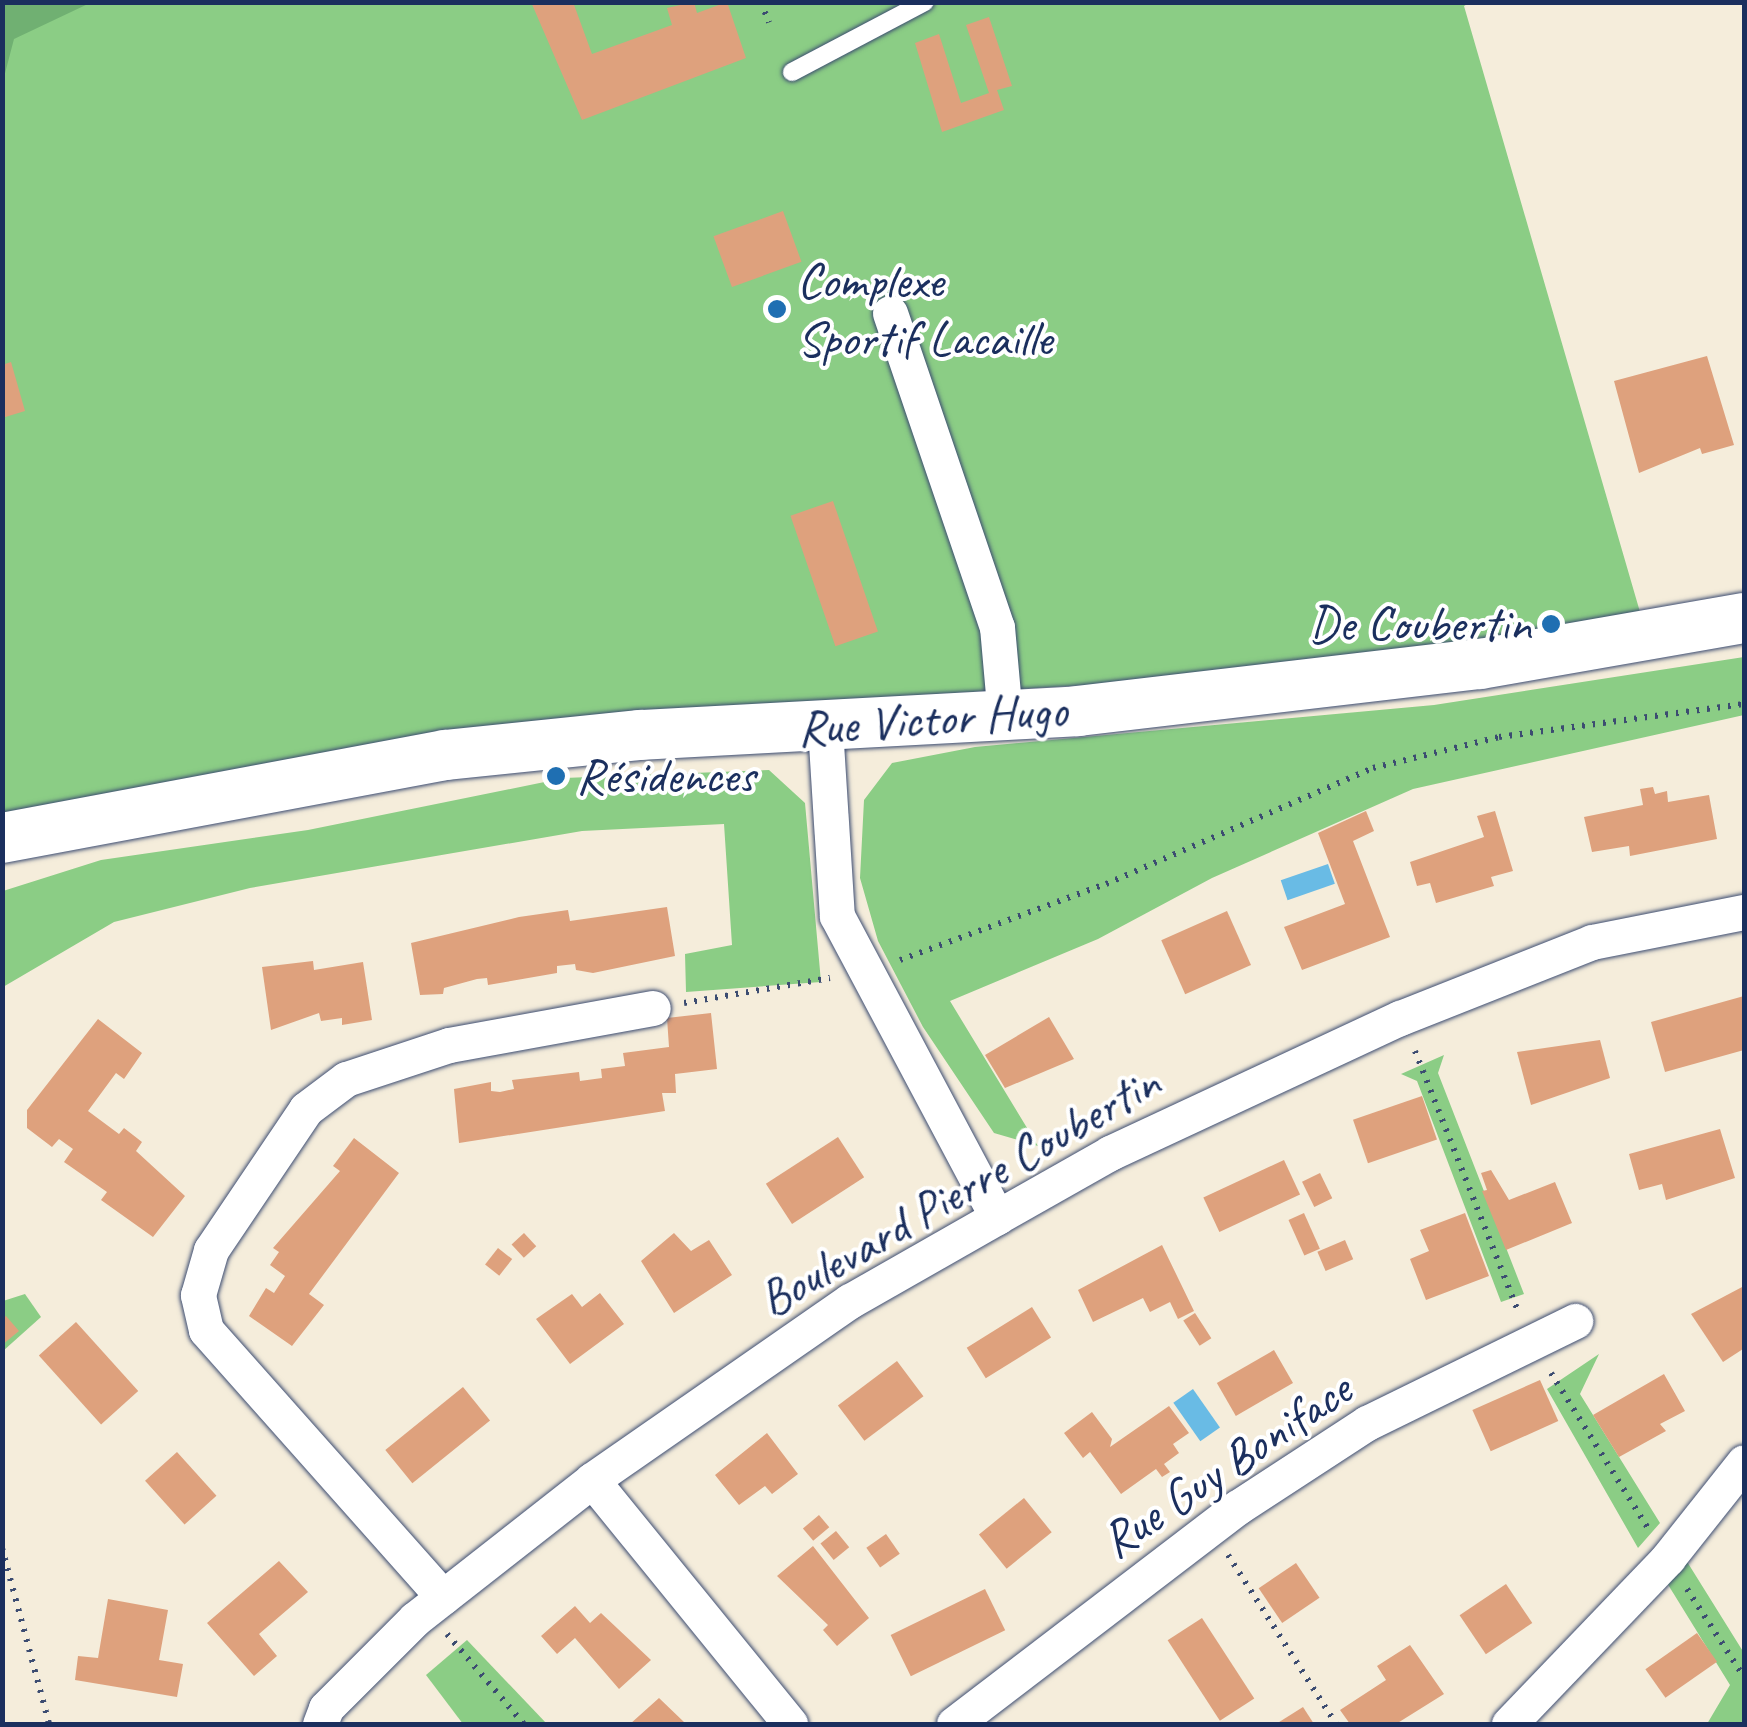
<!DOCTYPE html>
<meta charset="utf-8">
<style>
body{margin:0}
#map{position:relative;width:1747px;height:1727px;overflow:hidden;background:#f5eddb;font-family:Caveat,sans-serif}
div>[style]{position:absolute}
.green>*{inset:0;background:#8bcd85}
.forest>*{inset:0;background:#70b072}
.water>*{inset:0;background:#69bbe5;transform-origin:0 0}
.building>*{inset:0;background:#dea17d;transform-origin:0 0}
.path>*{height:6px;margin-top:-3px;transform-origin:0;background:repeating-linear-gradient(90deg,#3c4c71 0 2.5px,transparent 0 10.5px)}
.roads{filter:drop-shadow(0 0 2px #3c4c71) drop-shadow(0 0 2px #3c4c71)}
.lane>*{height:18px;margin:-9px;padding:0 9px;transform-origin:9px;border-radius:9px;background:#fff}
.street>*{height:35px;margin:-17.5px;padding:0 17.5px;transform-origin:17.5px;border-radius:17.5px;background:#fff}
.secondary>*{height:50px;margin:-25px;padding:0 25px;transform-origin:25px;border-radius:25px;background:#fff}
.dots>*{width:28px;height:28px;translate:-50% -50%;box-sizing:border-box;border:5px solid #fff;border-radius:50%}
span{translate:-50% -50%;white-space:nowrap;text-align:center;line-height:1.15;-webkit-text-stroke:8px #fff;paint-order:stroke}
.poi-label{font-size:50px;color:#1b2f5e}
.left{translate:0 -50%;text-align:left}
.right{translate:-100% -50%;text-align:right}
.street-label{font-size:50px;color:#1b2f5e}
.frame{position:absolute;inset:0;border:5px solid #1b2f5e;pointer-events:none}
</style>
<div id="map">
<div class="green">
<div style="clip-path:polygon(2px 3px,1469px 3px,1464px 6px,1640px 612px,1273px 674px,603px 714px,3px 816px)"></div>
<div style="clip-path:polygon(1744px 657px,1744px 715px,1413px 789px,1212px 878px,1098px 939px,950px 1001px,1038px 1146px,994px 1133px,923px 1027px,878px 941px,860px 878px,864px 800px,892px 763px,975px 747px,1434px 705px)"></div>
<div style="clip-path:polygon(769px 770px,805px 803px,821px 982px,686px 992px,685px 954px,732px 945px,724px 824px,582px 831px,250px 888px,114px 922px,3px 987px,3px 891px,101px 860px,308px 830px,564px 778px)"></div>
<div style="clip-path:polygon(1444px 1055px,1438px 1073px,1524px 1294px,1501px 1302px,1417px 1081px,1401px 1074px)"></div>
<div style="clip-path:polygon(25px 1294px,41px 1317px,3px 1351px,3px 1301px)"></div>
<div style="clip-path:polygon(1599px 1354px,1580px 1394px,1660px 1523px,1638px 1548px,1547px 1389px)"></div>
<div style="clip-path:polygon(1686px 1560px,1744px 1653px,1744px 1724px,1707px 1724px,1730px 1685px,1667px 1583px)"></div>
<div style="clip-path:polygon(467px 1640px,547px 1724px,463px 1724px,426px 1675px)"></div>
</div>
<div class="forest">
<div style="clip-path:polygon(3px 2px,90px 2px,90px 3px,14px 39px,3px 81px)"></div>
</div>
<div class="water">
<div style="left:1328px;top:864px;width:21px;height:50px;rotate:71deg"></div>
<div style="left:1193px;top:1389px;width:47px;height:24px;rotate:55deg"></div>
</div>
<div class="building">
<div style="clip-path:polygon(531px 2px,573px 2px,592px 54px,672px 25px,667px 8px,694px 2px,697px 13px,727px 2px,746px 58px,582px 120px)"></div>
<div style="clip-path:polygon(989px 17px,1012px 86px,997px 90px,1004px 110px,942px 132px,915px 43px,939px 34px,961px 103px,989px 93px,966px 25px)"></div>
<div style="left:783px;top:211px;width:54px;height:74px;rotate:70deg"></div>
<div style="clip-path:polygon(1707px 356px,1734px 445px,1702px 454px,1700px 448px,1639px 473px,1614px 381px)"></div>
<div style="clip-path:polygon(11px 362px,25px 411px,2px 418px,2px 365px)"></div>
<div style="left:833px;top:501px;width:138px;height:45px;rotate:71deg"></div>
<div style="clip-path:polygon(1653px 787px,1655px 794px,1667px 791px,1668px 802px,1709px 795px,1717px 839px,1630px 856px,1629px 846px,1592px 852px,1584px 817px,1643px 805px,1640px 789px)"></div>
<div style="clip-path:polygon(1366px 811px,1374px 831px,1353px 841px,1390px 937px,1302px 970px,1284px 927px,1345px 904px,1318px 833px)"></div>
<div style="clip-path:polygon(1495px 811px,1513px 871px,1491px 877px,1494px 886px,1436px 903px,1430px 883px,1417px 886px,1410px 862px,1484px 837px,1477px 816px)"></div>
<div style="clip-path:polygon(667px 907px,675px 956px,593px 973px,576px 970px,575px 964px,557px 966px,557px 973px,488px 985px,487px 978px,477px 979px,444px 988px,443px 994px,420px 995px,411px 943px,519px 917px,568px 910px,570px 921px)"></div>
<div style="left:1227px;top:911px;width:59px;height:72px;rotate:66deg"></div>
<div style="clip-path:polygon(313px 961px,314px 970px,363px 962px,372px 1020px,342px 1025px,342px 1018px,321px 1021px,319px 1013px,271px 1030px,262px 967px)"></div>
<div style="clip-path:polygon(1744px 996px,1744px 1050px,1665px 1072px,1651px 1022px)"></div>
<div style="clip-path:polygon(711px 1013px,717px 1069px,675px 1074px,676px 1093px,662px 1093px,665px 1111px,459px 1143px,454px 1089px,491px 1082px,491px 1091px,500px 1092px,514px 1089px,512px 1080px,579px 1072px,580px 1081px,602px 1078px,601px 1069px,625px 1066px,623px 1053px,669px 1047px,667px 1018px)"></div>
<div style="clip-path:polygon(1049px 1017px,1074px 1059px,1005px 1088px,985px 1055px)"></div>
<div style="clip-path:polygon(98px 1019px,142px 1053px,124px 1079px,116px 1073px,88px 1111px,119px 1134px,124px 1128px,142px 1142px,136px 1151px,185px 1196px,153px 1237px,101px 1200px,107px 1192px,64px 1162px,73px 1149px,59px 1139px,52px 1147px,27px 1128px,27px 1110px)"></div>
<div style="clip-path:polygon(1600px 1040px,1610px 1078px,1531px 1105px,1517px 1052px)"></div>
<div style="left:1422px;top:1096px;width:46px;height:73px;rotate:71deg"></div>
<div style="clip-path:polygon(1720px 1129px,1735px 1178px,1666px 1200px,1662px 1184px,1639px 1190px,1629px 1154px)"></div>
<div style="left:838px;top:1137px;width:48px;height:86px;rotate:57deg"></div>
<div style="clip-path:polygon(354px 1138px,399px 1173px,309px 1294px,324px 1305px,292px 1346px,249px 1316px,266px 1288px,274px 1293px,285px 1276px,270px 1265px,279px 1252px,273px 1248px,340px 1171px,333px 1166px)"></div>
<div style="left:1284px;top:1160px;width:38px;height:89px;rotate:65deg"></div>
<div style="clip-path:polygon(1491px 1170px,1509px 1200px,1555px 1182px,1572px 1223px,1506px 1250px,1482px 1191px,1487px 1190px,1481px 1173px)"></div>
<div style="left:1320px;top:1173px;width:28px;height:20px;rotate:64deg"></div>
<div style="left:1304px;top:1213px;width:39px;height:17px;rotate:66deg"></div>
<div style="clip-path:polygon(1465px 1213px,1489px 1276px,1426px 1300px,1410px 1259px,1429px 1251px,1420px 1230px)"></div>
<div style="left:524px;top:1233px;width:18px;height:17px;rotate:47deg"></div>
<div style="clip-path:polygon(674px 1233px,691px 1251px,709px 1240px,732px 1275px,674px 1313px,641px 1261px)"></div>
<div style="left:1345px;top:1240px;width:21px;height:30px;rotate:67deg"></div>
<div style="clip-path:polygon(1162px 1245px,1194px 1311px,1178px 1319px,1170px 1302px,1150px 1312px,1143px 1298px,1093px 1322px,1078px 1290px)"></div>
<div style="left:498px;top:1248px;width:18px;height:21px;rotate:38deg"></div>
<div style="clip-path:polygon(1744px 1286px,1743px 1349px,1723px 1362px,1691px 1314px)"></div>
<div style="clip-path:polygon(600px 1293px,624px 1324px,570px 1364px,536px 1319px,572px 1294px,582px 1307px)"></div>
<div style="left:1032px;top:1307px;width:36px;height:77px;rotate:58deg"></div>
<div style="left:1195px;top:1313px;width:30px;height:14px;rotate:57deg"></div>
<div style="clip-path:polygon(6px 1316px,19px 1331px,2px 1345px,2px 1319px)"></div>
<div style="left:76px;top:1322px;width:93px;height:50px;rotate:48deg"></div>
<div style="left:1274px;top:1350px;width:38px;height:66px;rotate:60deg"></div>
<div style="left:897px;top:1361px;width:44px;height:74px;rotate:53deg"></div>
<div style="clip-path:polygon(1664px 1374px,1685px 1411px,1660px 1424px,1666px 1431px,1619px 1457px,1593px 1415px)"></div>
<div style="left:1540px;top:1380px;width:45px;height:74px;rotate:66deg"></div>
<div style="left:463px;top:1387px;width:43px;height:100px;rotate:51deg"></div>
<div style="clip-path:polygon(1169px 1406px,1189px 1433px,1173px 1444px,1179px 1453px,1164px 1464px,1170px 1472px,1162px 1477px,1156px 1469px,1121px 1494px,1090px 1452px,1083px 1458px,1064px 1433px,1092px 1412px,1112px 1439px,1110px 1447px)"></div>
<div style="clip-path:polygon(767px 1433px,798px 1474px,772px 1494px,765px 1486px,739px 1505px,715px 1475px)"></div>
<div style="left:177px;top:1452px;width:59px;height:43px;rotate:48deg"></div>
<div style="left:1024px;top:1498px;width:44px;height:58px;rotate:51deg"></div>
<div style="left:819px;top:1515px;width:16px;height:21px;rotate:50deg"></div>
<div style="left:836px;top:1531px;width:21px;height:20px;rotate:51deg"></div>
<div style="left:886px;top:1534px;width:24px;height:24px;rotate:55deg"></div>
<div style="clip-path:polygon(813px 1546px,869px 1618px,837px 1646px,823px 1630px,828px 1625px,777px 1576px)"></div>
<div style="clip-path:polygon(279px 1561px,308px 1592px,259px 1634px,277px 1656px,254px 1676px,207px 1623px)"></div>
<div style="left:1296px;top:1563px;width:42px;height:45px;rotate:56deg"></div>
<div style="left:1506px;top:1584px;width:47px;height:56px;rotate:56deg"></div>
<div style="left:985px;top:1589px;width:46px;height:105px;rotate:64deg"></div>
<div style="clip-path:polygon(108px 1599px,168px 1610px,159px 1660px,183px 1664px,177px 1697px,75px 1680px,78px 1656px,98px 1658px)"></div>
<div style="clip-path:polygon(575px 1606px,590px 1623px,601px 1613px,651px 1660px,619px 1689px,575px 1638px,557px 1654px,541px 1636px)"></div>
<div style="left:1202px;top:1618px;width:96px;height:41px;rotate:57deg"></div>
<div style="left:1697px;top:1633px;width:35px;height:63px;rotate:55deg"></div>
<div style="clip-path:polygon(1410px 1645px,1444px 1694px,1396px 1724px,1350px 1724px,1340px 1710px,1386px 1680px,1377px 1666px)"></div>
<div style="clip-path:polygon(659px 1698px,684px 1722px,692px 1724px,630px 1724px)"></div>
<div style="clip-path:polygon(1303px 1707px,1314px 1724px,1276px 1724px)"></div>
</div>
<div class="path">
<div style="left:761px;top:2px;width:22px;rotate:69deg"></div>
<div style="left:900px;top:960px;width:220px;rotate:-20.3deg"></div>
<div style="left:1106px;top:884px;width:291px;rotate:-23.5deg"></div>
<div style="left:1373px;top:768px;width:130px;rotate:-13.8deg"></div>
<div style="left:1499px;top:737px;width:247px;rotate:-7.7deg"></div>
<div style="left:684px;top:1003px;width:148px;rotate:-9.7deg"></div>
<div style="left:1415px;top:1051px;width:283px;rotate:68.4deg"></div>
<div style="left:1551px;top:1373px;width:183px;rotate:58deg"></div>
<div style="left:2px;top:1548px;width:182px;rotate:75deg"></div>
<div style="left:1228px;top:1555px;width:201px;rotate:57.4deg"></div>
<div style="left:1687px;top:1589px;width:105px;rotate:57.1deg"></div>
<div style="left:447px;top:1634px;width:118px;rotate:49.5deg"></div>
</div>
<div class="roads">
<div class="lane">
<div style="left:792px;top:72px;width:150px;rotate:-27.8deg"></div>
</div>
<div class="street">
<div style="left:890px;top:313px;width:332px;rotate:71.2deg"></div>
<div style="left:997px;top:627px;width:89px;rotate:84.9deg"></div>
<div style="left:825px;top:727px;width:189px;rotate:86.4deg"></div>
<div style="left:837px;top:916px;width:341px;rotate:62deg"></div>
<div style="left:592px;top:1480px;width:314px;rotate:50.9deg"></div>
<div style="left:443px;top:1597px;width:357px;rotate:-131.6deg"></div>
<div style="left:206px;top:1330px;width:36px;rotate:-103deg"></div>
<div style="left:198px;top:1295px;width:47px;rotate:-73.9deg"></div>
<div style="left:211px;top:1250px;width:170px;rotate:-56deg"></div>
<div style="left:306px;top:1109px;width:50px;rotate:-36.9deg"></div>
<div style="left:346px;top:1079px;width:108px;rotate:-18.3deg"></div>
<div style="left:449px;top:1045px;width:207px;rotate:-10.3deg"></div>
<div style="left:320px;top:1724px;width:17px;rotate:-69deg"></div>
<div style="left:326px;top:1708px;width:126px;rotate:-45deg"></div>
<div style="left:415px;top:1619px;width:225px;rotate:-38.1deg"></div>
<div style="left:592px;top:1480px;width:314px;rotate:-34.8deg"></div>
<div style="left:850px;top:1301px;width:169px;rotate:-29.7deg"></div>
<div style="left:997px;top:1217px;width:130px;rotate:-29.5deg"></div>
<div style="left:1110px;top:1153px;width:320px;rotate:-25deg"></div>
<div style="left:1400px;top:1018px;width:206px;rotate:-21.6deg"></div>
<div style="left:1592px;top:942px;width:155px;rotate:-11.2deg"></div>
<div style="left:954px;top:1724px;width:357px;rotate:-37.4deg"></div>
<div style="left:1238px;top:1507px;width:154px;rotate:-33.1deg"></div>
<div style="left:1367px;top:1423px;width:232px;rotate:-26.1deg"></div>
<div style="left:1509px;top:1724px;width:230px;rotate:-46.2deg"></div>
<div style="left:1668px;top:1558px;width:122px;rotate:-51.6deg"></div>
</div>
<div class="secondary">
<div style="left:2px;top:838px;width:451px;rotate:-10.6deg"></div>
<div style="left:445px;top:755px;width:196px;rotate:-5.9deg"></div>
<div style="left:640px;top:735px;width:439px;rotate:-3.1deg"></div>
<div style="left:1078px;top:711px;width:405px;rotate:-6.7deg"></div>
<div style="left:1480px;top:664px;width:268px;rotate:-9.9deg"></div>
</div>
</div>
<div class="dots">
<div style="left:777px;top:309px;background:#1f6fb2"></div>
<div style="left:1551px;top:624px;background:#1f6fb2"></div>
<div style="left:556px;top:776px;background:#1f6fb2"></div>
</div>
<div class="poi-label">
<span class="left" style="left:797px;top:309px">Complexe<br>Sportif Lacaille</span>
<span class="right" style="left:1531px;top:624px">De Coubertin</span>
<span class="left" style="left:576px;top:776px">Résidences</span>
</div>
<div class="street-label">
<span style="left:932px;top:719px;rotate:-4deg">Rue Victor Hugo</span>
<span style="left:959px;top:1191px;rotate:-30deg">Boulevard Pierre Coubertin</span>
<span style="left:1226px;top:1465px;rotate:-34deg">Rue Guy Boniface</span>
</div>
<div class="frame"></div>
</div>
